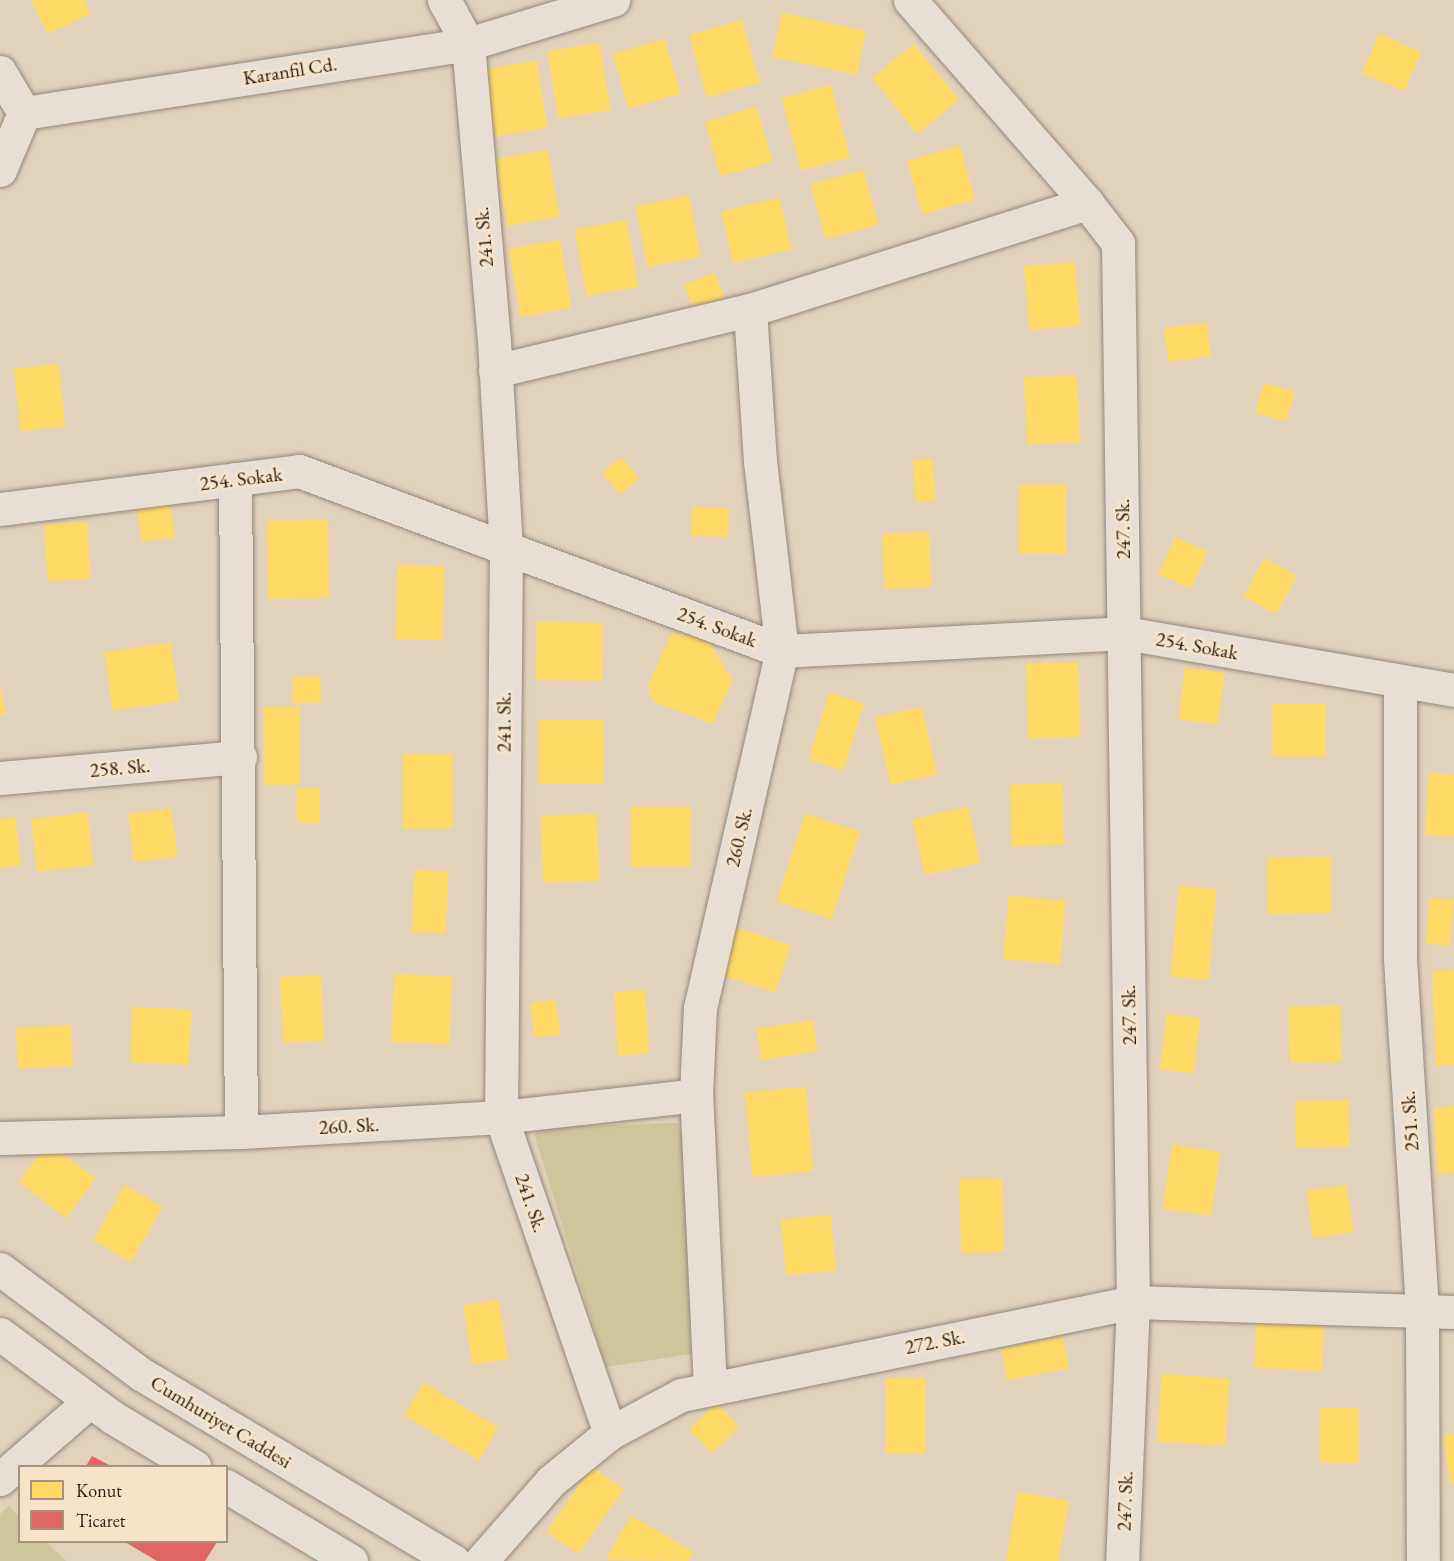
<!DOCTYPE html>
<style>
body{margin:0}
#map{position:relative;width:1454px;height:1561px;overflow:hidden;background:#e2d1bb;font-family:"EB Garamond",serif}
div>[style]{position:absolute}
.green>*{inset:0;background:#cfc59d}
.homes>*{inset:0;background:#ffd966;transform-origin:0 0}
.shops>*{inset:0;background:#e06666}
.roads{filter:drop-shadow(0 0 2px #92877a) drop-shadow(0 0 2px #92877a)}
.minor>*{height:33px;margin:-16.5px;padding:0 16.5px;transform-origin:16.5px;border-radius:16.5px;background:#e7dfd3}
span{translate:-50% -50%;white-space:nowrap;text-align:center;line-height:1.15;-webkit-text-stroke:6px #f7e3c8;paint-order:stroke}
.street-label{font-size:20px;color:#271c15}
.legend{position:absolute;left:18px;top:1465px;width:210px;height:78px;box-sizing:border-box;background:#f7e3c8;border:2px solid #a49380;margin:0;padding:8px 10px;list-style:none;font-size:18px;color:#271c15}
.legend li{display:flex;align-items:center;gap:12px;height:30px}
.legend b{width:30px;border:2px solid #a49380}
</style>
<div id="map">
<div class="green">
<div style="clip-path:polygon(678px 1123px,687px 1148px,691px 1354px,606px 1367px,534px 1134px,547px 1127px)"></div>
<div style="clip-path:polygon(9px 1506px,19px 1516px,20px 1542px,46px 1542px,66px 1561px,0 1561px,0 1514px)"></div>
</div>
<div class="homes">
<div style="clip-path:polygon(31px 0,84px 0,91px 14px,48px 34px)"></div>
<div style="left:782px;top:13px;width:86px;height:45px;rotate:12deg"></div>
<div style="left:742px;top:20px;width:65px;height:55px;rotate:74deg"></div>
<div style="left:1379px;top:34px;width:46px;height:43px;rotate:23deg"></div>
<div style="left:665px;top:39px;width:57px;height:54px;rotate:74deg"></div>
<div style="left:600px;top:43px;width:68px;height:53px;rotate:81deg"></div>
<div style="left:914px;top:44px;width:72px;height:54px;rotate:51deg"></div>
<div style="left:537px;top:61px;width:68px;height:53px;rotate:81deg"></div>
<div style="left:831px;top:85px;width:75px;height:51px;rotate:75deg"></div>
<div style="left:757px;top:107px;width:57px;height:54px;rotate:74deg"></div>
<div style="left:960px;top:146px;width:56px;height:55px;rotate:74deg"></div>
<div style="left:548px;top:150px;width:68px;height:53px;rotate:80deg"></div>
<div style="left:864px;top:170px;width:57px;height:55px;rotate:75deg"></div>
<div style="left:689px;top:196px;width:62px;height:54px;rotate:79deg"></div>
<div style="left:780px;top:198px;width:53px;height:60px;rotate:77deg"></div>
<div style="left:627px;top:220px;width:68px;height:53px;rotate:80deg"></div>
<div style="left:560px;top:240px;width:69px;height:52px;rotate:80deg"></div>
<div style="left:1075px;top:262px;width:64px;height:51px;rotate:85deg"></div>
<div style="left:715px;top:273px;width:30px;height:33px;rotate:69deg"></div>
<div style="left:1207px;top:323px;width:34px;height:43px;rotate:83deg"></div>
<div style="left:59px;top:364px;width:63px;height:45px;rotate:84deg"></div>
<div style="left:1077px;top:375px;width:67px;height:53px;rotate:87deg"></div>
<div style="left:1264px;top:383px;width:32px;height:31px;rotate:16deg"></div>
<div style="left:621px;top:457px;width:28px;height:25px;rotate:49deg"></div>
<div style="left:933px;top:459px;width:42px;height:20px;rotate:87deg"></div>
<div style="left:1019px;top:485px;width:47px;height:69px"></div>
<div style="left:171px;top:504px;width:34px;height:34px;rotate:83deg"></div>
<div style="left:692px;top:507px;width:37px;height:29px;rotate:2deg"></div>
<div style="left:328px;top:520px;width:78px;height:61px;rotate:89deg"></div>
<div style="left:87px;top:522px;width:57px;height:43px;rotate:86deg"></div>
<div style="left:929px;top:532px;width:55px;height:47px;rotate:87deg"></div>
<div style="left:1175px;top:537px;width:36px;height:41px;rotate:24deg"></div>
<div style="left:1265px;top:558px;width:37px;height:44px;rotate:29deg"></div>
<div style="left:398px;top:565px;width:47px;height:74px;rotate:2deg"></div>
<div style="left:537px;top:622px;width:66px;height:58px;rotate:1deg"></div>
<div style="clip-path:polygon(672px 633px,706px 638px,733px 680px,713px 724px,652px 701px,649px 683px)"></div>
<div style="left:171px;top:643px;width:59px;height:67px;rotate:82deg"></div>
<div style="left:1078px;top:662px;width:75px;height:52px;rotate:88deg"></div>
<div style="left:1185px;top:668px;width:40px;height:52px;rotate:7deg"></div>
<div style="left:321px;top:677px;width:26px;height:28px;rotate:90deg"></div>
<div style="clip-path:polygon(0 683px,6px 715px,0 716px)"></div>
<div style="left:829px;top:693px;width:37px;height:70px;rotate:17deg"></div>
<div style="left:1273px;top:704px;width:53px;height:53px"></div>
<div style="left:264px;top:707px;width:36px;height:78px"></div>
<div style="left:922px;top:707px;width:69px;height:48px;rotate:77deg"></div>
<div style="left:539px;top:720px;width:65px;height:64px"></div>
<div style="left:403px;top:754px;width:50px;height:75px"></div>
<div style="clip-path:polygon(1429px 773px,1454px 775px,1454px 837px,1425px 835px)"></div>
<div style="left:1062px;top:783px;width:62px;height:52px;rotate:88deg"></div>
<div style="left:320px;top:788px;width:35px;height:23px;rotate:90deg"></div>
<div style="left:631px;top:807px;width:60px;height:60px"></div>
<div style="left:968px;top:807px;width:57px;height:57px;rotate:77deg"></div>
<div style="left:172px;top:809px;width:48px;height:44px;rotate:83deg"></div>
<div style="left:88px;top:813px;width:53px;height:57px;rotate:84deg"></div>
<div style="left:597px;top:814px;width:67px;height:56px;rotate:88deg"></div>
<div style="left:805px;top:814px;width:58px;height:92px;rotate:18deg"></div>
<div style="clip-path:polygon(16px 817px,21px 866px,0 868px,0 819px)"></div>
<div style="left:1331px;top:857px;width:56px;height:64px;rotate:89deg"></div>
<div style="left:415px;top:870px;width:34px;height:62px;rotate:3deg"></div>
<div style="left:1179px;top:886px;width:38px;height:91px;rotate:5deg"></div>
<div style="left:1009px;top:896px;width:57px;height:64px;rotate:5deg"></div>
<div style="left:1430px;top:898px;width:24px;height:46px;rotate:5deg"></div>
<div style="left:735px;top:927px;width:59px;height:50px;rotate:18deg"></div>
<div style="clip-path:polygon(1454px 970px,1454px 1065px,1436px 1066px,1433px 971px)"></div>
<div style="left:395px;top:974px;width:58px;height:68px;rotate:3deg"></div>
<div style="left:321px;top:975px;width:66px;height:41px;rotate:87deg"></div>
<div style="left:645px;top:990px;width:64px;height:31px;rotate:86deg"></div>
<div style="left:556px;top:1000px;width:35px;height:26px;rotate:82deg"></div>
<div style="left:1341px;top:1006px;width:56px;height:52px;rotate:89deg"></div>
<div style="left:133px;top:1007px;width:59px;height:55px;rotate:3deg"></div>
<div style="left:1167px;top:1014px;width:34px;height:56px;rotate:7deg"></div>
<div style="left:813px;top:1020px;width:32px;height:57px;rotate:81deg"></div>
<div style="left:71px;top:1025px;width:41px;height:55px;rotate:87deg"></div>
<div style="left:806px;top:1087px;width:85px;height:61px;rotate:85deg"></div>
<div style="left:1349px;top:1100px;width:47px;height:54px;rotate:89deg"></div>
<div style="clip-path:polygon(1454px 1106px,1454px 1173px,1438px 1174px,1434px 1108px)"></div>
<div style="left:48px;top:1143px;width:60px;height:49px;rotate:37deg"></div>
<div style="left:1172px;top:1145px;width:49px;height:65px;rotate:8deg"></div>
<div style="left:1002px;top:1178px;width:74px;height:43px;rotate:88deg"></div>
<div style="left:125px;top:1185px;width:44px;height:64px;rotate:30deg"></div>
<div style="left:1347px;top:1185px;width:48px;height:41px;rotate:82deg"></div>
<div style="left:831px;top:1215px;width:56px;height:50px;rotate:85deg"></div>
<div style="left:499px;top:1300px;width:60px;height:36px;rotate:81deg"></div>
<div style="left:1257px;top:1323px;width:67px;height:45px;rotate:3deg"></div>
<div style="left:1063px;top:1337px;width:32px;height:63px;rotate:79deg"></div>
<div style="left:1162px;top:1374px;width:68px;height:68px;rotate:4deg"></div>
<div style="left:886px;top:1378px;width:40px;height:76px"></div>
<div style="left:424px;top:1383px;width:87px;height:38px;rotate:31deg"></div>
<div style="left:717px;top:1403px;width:33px;height:38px;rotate:47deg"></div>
<div style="left:1320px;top:1408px;width:39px;height:55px"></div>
<div style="clip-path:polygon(1454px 1434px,1454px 1484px,1451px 1485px,1443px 1436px)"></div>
<div style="left:592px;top:1467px;width:39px;height:79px;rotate:35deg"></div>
<div style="left:1018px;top:1492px;width:52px;height:70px;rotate:10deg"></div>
<div style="clip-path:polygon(631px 1516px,694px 1552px,689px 1561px,606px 1560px)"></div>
</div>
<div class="shops">
<div style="clip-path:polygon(92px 1456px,111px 1466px,86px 1466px)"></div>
<div style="clip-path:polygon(125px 1542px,217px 1542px,205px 1561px,157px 1561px)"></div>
</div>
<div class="roads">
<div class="minor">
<div style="left:444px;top:0;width:50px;rotate:61.4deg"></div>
<div style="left:468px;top:44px;width:298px;rotate:85deg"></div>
<div style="left:494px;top:341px;width:207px;rotate:86.7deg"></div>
<div style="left:506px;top:548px;width:569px;rotate:90.5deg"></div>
<div style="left:501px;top:1117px;width:334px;rotate:71deg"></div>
<div style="left:910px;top:0;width:269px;rotate:48.9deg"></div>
<div style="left:0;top:72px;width:48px;rotate:59.7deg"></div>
<div style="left:0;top:170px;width:62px;rotate:-67.2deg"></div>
<div style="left:24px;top:113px;width:449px;rotate:-8.8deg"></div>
<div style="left:468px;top:44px;width:152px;rotate:-16.9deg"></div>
<div style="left:495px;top:371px;width:262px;rotate:-13.5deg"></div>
<div style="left:235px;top:479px;width:653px;rotate:89.47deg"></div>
<div style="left:0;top:509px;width:301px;rotate:-7.2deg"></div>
<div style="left:299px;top:471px;width:515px;rotate:20.44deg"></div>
<div style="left:782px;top:651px;width:343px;rotate:-3deg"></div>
<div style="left:1125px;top:633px;width:334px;rotate:9.8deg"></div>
<div style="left:1400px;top:682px;width:277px;rotate:90deg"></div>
<div style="left:1400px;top:959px;width:350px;rotate:86.4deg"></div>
<div style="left:1422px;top:1308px;width:253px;rotate:89.8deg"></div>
<div style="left:0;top:778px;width:241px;rotate:-5deg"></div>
<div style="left:0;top:1138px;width:241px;rotate:-1.4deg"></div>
<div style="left:241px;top:1132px;width:260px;rotate:-3.3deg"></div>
<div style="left:501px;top:1117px;width:196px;rotate:-6.4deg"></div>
<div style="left:0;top:1269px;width:176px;rotate:36.7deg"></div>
<div style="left:141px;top:1374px;width:364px;rotate:30.9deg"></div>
<div style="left:0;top:1334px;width:139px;rotate:36.5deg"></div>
<div style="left:112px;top:1417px;width:96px;rotate:30.9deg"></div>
<div style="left:710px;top:1388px;width:293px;rotate:-92.7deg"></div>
<div style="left:696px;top:1095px;width:87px;rotate:-87.4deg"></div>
<div style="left:700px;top:1008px;width:366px;rotate:-77.1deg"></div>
<div style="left:782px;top:651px;width:191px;rotate:-96.6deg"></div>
<div style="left:760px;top:461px;width:151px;rotate:-93.8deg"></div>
<div style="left:750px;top:310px;width:354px;rotate:-17.6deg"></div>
<div style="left:1087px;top:203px;width:51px;rotate:52.2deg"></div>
<div style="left:1118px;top:243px;width:1059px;rotate:89.19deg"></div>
<div style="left:1133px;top:1302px;width:259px;rotate:92.4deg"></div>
<div style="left:0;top:1479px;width:119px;rotate:-40.9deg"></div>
<div style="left:226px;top:1486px;width:146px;rotate:31deg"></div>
<div style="left:481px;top:1561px;width:106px;rotate:-48.8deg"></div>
<div style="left:551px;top:1481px;width:76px;rotate:-39.1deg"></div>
<div style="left:610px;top:1433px;width:81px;rotate:-28.2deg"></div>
<div style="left:681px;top:1395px;width:461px;rotate:-11.6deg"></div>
<div style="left:1133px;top:1302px;width:321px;rotate:1.8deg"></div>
</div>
</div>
<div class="street-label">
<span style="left:290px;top:71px;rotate:-9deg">Karanfil Cd.</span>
<span style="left:484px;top:237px;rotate:-95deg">241. Sk.</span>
<span style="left:241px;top:479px;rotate:-7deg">254. Sokak</span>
<span style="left:1123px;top:529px;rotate:-91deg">247. Sk.</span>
<span style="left:717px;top:627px;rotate:20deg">254. Sokak</span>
<span style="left:1197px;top:646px;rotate:10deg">254. Sokak</span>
<span style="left:504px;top:722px;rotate:-90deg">241. Sk.</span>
<span style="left:120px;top:768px;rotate:-5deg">258. Sk.</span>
<span style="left:739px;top:837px;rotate:-77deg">260. Sk.</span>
<span style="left:1129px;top:1015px;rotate:-91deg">247. Sk.</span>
<span style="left:1410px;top:1121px;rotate:-94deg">251. Sk.</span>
<span style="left:349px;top:1126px;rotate:-3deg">260. Sk.</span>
<span style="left:531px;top:1203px;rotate:71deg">241. Sk.</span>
<span style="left:935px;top:1342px;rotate:-11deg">272. Sk.</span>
<span style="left:221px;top:1422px;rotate:31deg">Cumhuriyet Caddesi</span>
<span style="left:1125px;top:1501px;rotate:-88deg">247. Sk.</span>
</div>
<ul class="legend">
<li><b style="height:16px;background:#ffd966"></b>Konut</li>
<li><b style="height:16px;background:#e06666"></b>Ticaret</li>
</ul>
</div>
